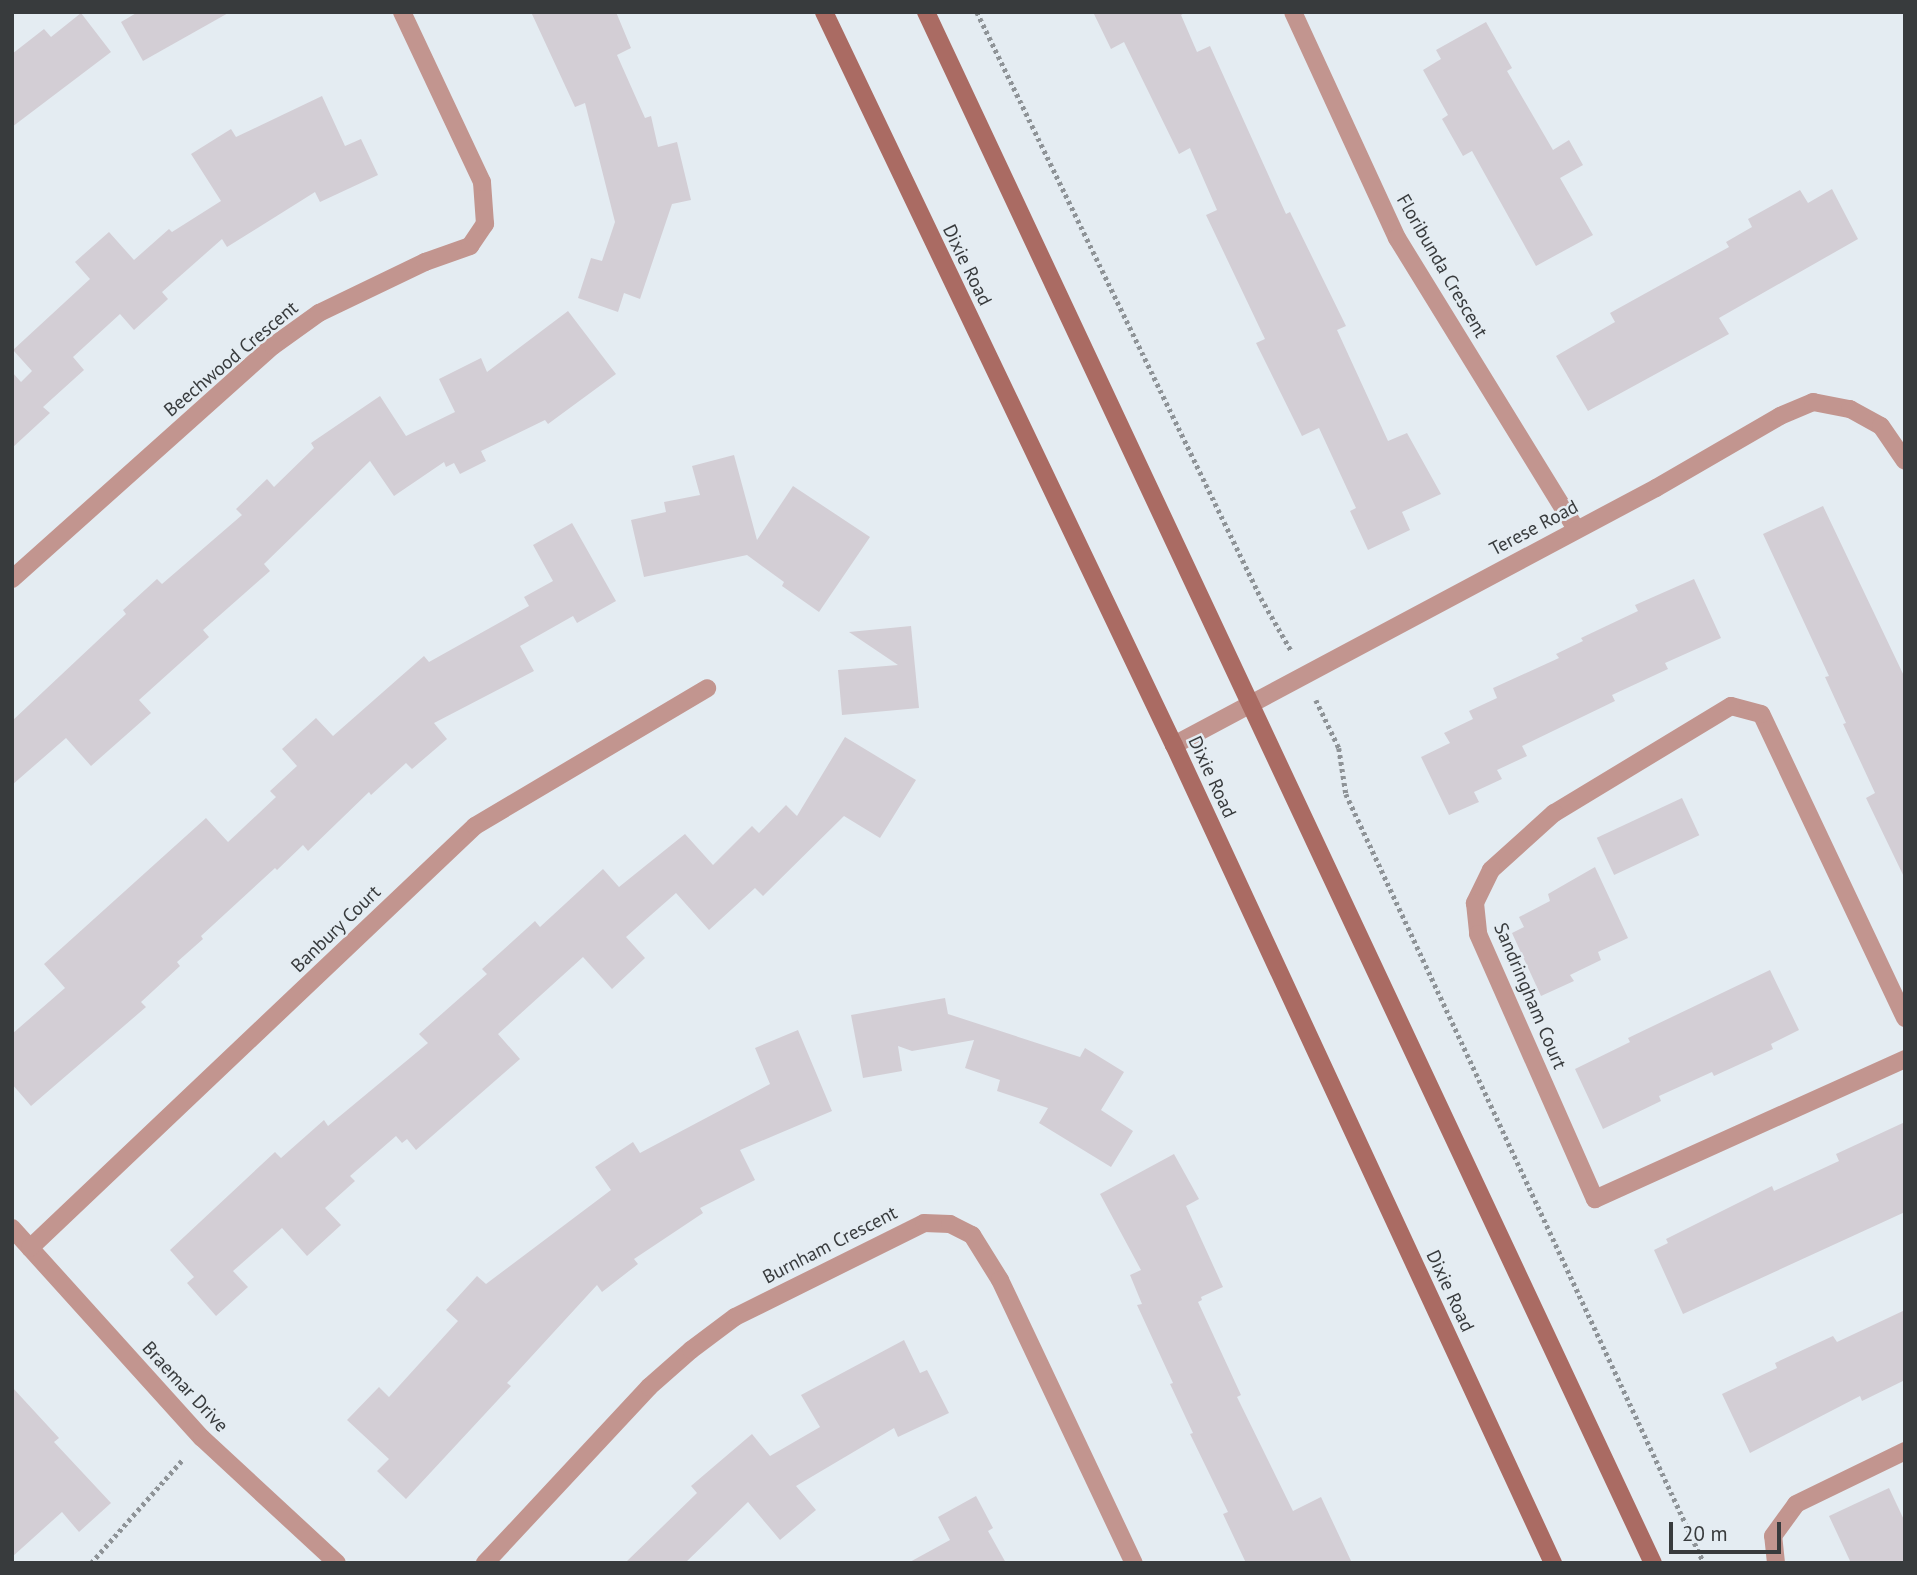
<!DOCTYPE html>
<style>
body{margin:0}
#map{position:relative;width:1917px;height:1575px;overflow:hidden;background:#e4ecf2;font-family:"PT Sans",sans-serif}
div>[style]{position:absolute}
.building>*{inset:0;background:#d3ced5;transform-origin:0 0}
.path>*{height:4.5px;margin-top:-2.25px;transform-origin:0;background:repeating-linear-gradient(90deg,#8e9397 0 3.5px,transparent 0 7px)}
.street>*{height:18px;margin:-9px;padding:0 9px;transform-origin:9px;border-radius:9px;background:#c2958f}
.secondary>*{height:18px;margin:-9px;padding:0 9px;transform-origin:9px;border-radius:9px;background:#aa6b63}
span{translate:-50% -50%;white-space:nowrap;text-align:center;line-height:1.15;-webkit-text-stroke:5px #e4ecf2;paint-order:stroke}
.street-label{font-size:19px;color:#383b3d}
.frame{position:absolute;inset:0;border:14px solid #383b3d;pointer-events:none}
.scale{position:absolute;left:1669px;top:1522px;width:112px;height:32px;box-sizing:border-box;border:4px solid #383b3d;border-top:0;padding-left:9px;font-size:21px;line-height:24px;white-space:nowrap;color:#383b3d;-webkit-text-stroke:5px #e4ecf2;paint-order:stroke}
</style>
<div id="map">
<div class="building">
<div style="clip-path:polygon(138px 12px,230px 12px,143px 61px,121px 22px)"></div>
<div style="clip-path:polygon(531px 12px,616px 12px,631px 48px,617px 55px,645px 118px,651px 116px,658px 147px,677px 142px,691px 200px,672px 204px,640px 299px,624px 293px,618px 312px,578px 298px,591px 258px,602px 261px,615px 222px,585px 103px,575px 107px)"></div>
<div style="clip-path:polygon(1093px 12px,1186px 12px,1181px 15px,1197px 52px,1210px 46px,1286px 214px,1290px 212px,1346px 326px,1337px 330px,1388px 441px,1407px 433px,1441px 494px,1402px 512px,1410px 530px,1368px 550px,1350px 511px,1356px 508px,1319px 428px,1302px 436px,1256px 343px,1265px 339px,1206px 215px,1217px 210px,1190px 148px,1179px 154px,1124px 42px,1111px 49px)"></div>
<div style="clip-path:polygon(81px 13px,111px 52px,12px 127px,12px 54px,44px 29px,51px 37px)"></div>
<div style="clip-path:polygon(1486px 22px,1512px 68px,1507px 71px,1553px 150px,1569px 140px,1583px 165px,1560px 178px,1593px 235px,1536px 266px,1472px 151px,1463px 156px,1442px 119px,1448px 115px,1423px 70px,1441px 59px,1436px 50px)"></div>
<div style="clip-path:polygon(322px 96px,345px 146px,361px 139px,378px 175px,320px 202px,315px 192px,227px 247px,222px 239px,162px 292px,168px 299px,134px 330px,120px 314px,73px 357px,84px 370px,43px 407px,50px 413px,12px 448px,12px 372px,21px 382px,32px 371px,13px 350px,90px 279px,75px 262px,109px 232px,134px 260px,169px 229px,172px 232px,221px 201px,191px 154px,231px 129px,236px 137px)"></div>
<div style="clip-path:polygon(1832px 189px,1858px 239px,1719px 318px,1729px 334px,1588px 411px,1556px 356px,1615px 322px,1610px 313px,1729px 247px,1726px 242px,1752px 227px,1748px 219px,1800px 190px,1808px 203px)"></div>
<div style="clip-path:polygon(568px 311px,616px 374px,548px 424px,545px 420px,481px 451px,486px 461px,460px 474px,454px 463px,446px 467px,444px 462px,394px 496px,370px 461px,264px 564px,270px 571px,203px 630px,209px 637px,139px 700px,151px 713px,91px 766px,66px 738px,12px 785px,12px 721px,126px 614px,123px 610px,157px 579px,162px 584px,242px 515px,236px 509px,267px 479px,274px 487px,314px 448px,311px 443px,380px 396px,406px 436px,455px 412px,439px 379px,481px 358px,487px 372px)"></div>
<div style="clip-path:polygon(734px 455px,757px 540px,793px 486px,870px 537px,819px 612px,782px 586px,784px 582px,747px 555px,644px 577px,631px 520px,666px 512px,664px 502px,700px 495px,692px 466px)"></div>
<div style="clip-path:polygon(1823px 506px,1905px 678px,1905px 879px,1866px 798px,1875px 793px,1843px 724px,1846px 723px,1825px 677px,1829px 676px,1763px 534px)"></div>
<div style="clip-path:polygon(572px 523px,616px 601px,577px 623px,573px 616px,520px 646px,534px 671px,434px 723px,447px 739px,412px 769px,406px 763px,371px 795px,369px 792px,308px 851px,303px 845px,277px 870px,275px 868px,201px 936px,203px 939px,177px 962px,180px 966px,141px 1002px,146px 1007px,31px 1106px,12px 1084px,12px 1034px,65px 988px,44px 964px,206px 818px,228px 842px,276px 797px,270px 791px,297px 766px,282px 749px,316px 718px,333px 736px,424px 656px,429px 662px,529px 606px,524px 597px,553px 581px,533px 545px)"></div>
<div style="clip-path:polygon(1694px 579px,1721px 638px,1665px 663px,1668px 669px,1612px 695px,1615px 701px,1522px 746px,1527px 756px,1497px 770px,1502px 779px,1474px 792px,1479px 802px,1449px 815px,1421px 757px,1450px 743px,1444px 733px,1473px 719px,1469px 711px,1497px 698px,1493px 688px,1559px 658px,1556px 654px,1583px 641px,1581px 638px,1638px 611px,1635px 605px)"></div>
<div style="clip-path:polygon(911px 626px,919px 708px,842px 715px,838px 670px,898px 665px,849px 632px)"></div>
<div style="clip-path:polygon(845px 737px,916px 780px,880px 838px,844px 816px,763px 896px,755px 888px,709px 930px,676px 893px,626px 937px,645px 958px,612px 989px,583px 957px,498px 1034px,520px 1059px,416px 1150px,407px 1139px,402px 1143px,396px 1136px,350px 1176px,355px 1181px,325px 1208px,341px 1225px,307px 1256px,282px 1228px,233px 1271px,248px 1287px,216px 1316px,187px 1283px,194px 1277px,170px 1250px,275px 1152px,281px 1158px,324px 1120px,328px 1126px,428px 1043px,419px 1034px,487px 974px,482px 969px,535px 921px,540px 927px,603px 869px,619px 887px,685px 834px,713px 865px,752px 826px,759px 833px,786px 805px,797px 816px)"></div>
<div style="left:1682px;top:798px;width:41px;height:94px;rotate:65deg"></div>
<div style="clip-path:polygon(1595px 867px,1628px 938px,1598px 952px,1601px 960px,1570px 975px,1574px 981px,1541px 996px,1512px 933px,1524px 927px,1519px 917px,1550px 901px,1548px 894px)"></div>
<div style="clip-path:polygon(1770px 970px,1799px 1030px,1771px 1044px,1773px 1049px,1714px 1076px,1712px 1072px,1659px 1096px,1661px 1101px,1603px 1129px,1575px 1069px,1630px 1042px,1628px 1038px)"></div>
<div style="clip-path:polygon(945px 998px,948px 1014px,1080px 1057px,1085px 1048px,1124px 1072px,1101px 1110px,1133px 1131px,1111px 1167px,1039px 1123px,1048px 1108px,997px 1091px,1000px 1080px,965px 1068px,974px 1040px,912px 1051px,898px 1046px,902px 1071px,863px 1078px,851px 1015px)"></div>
<div style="clip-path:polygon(798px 1030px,832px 1111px,740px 1150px,755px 1180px,700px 1208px,703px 1213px,634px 1259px,638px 1264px,602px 1292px,597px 1285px,507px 1383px,511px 1386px,406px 1499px,377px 1471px,389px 1459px,347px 1420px,379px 1387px,389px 1397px,458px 1321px,446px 1310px,477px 1276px,486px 1284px,611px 1190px,595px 1167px,633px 1142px,640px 1153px,770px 1084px,755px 1048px)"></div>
<div style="clip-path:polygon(1905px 1122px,1905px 1212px,1683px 1314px,1654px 1250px,1668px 1243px,1666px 1239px,1772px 1186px,1774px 1191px,1839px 1161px,1836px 1154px)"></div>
<div style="clip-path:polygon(1174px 1154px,1199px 1199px,1186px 1206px,1223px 1287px,1201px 1297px,1202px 1300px,1198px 1302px,1241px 1395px,1237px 1397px,1293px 1511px,1321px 1497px,1352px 1563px,1246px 1563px,1223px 1514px,1228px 1512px,1190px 1434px,1193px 1433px,1170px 1384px,1173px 1383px,1137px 1305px,1142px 1304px,1130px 1275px,1141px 1270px,1100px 1194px)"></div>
<div style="clip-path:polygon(1905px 1310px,1905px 1380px,1862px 1401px,1860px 1396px,1750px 1453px,1722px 1394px,1777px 1368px,1775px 1363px,1833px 1336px,1837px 1342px)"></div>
<div style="clip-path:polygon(904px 1340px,920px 1373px,927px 1370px,949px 1413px,898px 1437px,894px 1428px,796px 1486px,816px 1510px,780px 1540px,748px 1502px,685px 1563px,625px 1563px,697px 1493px,691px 1486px,752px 1434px,770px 1456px,820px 1427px,801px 1395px)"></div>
<div style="clip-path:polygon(12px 1387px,59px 1438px,54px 1442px,111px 1503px,79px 1532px,62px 1512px,12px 1557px)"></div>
<div style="clip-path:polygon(1889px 1488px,1905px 1522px,1905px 1563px,1851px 1563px,1829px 1516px)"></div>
<div style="clip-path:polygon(976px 1496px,993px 1528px,988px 1531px,1006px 1563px,908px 1563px,950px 1540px,938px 1517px)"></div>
</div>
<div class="path">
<div style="left:977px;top:12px;width:651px;rotate:64.14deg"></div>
<div style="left:1261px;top:598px;width:62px;rotate:60.1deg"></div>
<div style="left:1316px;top:700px;width:53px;rotate:64.4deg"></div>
<div style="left:1339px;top:748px;width:47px;rotate:81.3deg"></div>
<div style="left:1346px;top:794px;width:848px;rotate:65.04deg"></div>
<div style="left:91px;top:1563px;width:139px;rotate:-48.5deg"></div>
</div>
<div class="street">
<div style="left:1293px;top:12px;width:249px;rotate:65.3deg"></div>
<div style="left:1397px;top:238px;width:342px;rotate:58.4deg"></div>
<div style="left:12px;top:579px;width:350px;rotate:-41.8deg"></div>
<div style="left:273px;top:346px;width:57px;rotate:-35.7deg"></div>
<div style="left:319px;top:313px;width:118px;rotate:-25.7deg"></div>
<div style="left:425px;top:262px;width:48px;rotate:-19.6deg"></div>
<div style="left:470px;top:246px;width:27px;rotate:-56deg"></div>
<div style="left:485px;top:224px;width:42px;rotate:-94.1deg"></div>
<div style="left:482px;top:182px;width:188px;rotate:-115.2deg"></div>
<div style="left:1174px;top:745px;width:546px;rotate:-28.07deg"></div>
<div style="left:1656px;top:488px;width:143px;rotate:-30.1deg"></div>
<div style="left:1780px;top:416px;width:36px;rotate:-23deg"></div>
<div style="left:1813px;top:402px;width:38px;rotate:11deg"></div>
<div style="left:1850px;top:409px;width:35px;rotate:29deg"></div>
<div style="left:1881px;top:426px;width:42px;rotate:55.6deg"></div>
<div style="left:1905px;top:1018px;width:336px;rotate:-115.3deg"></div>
<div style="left:1761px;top:714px;width:31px;rotate:-165deg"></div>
<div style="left:1731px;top:706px;width:207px;rotate:148.8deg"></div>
<div style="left:1554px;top:813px;width:85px;rotate:137.9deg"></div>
<div style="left:1491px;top:870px;width:37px;rotate:116deg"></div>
<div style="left:1475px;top:903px;width:31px;rotate:84deg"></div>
<div style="left:1478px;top:934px;width:290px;rotate:66.2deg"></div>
<div style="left:1595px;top:1199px;width:340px;rotate:-24.3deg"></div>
<div style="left:12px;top:1228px;width:283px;rotate:47.9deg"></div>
<div style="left:202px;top:1438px;width:184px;rotate:42.8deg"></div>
<div style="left:30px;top:1248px;width:613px;rotate:-43.48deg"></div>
<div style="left:475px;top:826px;width:270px;rotate:-30.7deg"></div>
<div style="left:485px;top:1563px;width:241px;rotate:-47deg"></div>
<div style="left:649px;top:1387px;width:56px;rotate:-41.4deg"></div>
<div style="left:691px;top:1350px;width:55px;rotate:-36.9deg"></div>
<div style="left:735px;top:1317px;width:211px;rotate:-26.4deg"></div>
<div style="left:924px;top:1223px;width:26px;rotate:2deg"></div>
<div style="left:950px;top:1224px;width:25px;rotate:27deg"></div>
<div style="left:972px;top:1235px;width:53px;rotate:58.1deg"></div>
<div style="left:1000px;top:1280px;width:313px;rotate:64.7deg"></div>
<div style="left:1776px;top:1563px;width:27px;rotate:-96deg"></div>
<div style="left:1773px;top:1536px;width:39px;rotate:-54deg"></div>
<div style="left:1796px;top:1504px;width:121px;rotate:-25.9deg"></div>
</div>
<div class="secondary">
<div style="left:824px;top:12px;width:812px;rotate:64.48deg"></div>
<div style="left:1174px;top:745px;width:902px;rotate:65.14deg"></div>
<div style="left:926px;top:12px;width:1713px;rotate:64.89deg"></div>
</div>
<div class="street-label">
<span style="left:967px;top:265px;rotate:64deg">Dixie Road</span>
<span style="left:1442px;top:266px;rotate:60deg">Floribunda Crescent</span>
<span style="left:231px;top:359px;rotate:-40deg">Beechwood Crescent</span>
<span style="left:1534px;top:528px;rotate:-28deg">Terese Road</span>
<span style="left:1212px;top:777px;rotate:65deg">Dixie Road</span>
<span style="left:336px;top:929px;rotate:-44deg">Banbury Court</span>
<span style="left:1530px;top:996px;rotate:67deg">Sandringham Court</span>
<span style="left:830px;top:1245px;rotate:-27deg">Burnham Crescent</span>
<span style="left:1450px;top:1291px;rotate:65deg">Dixie Road</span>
<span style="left:185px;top:1387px;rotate:47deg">Braemar Drive</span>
</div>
<div class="frame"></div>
<div class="scale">20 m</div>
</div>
